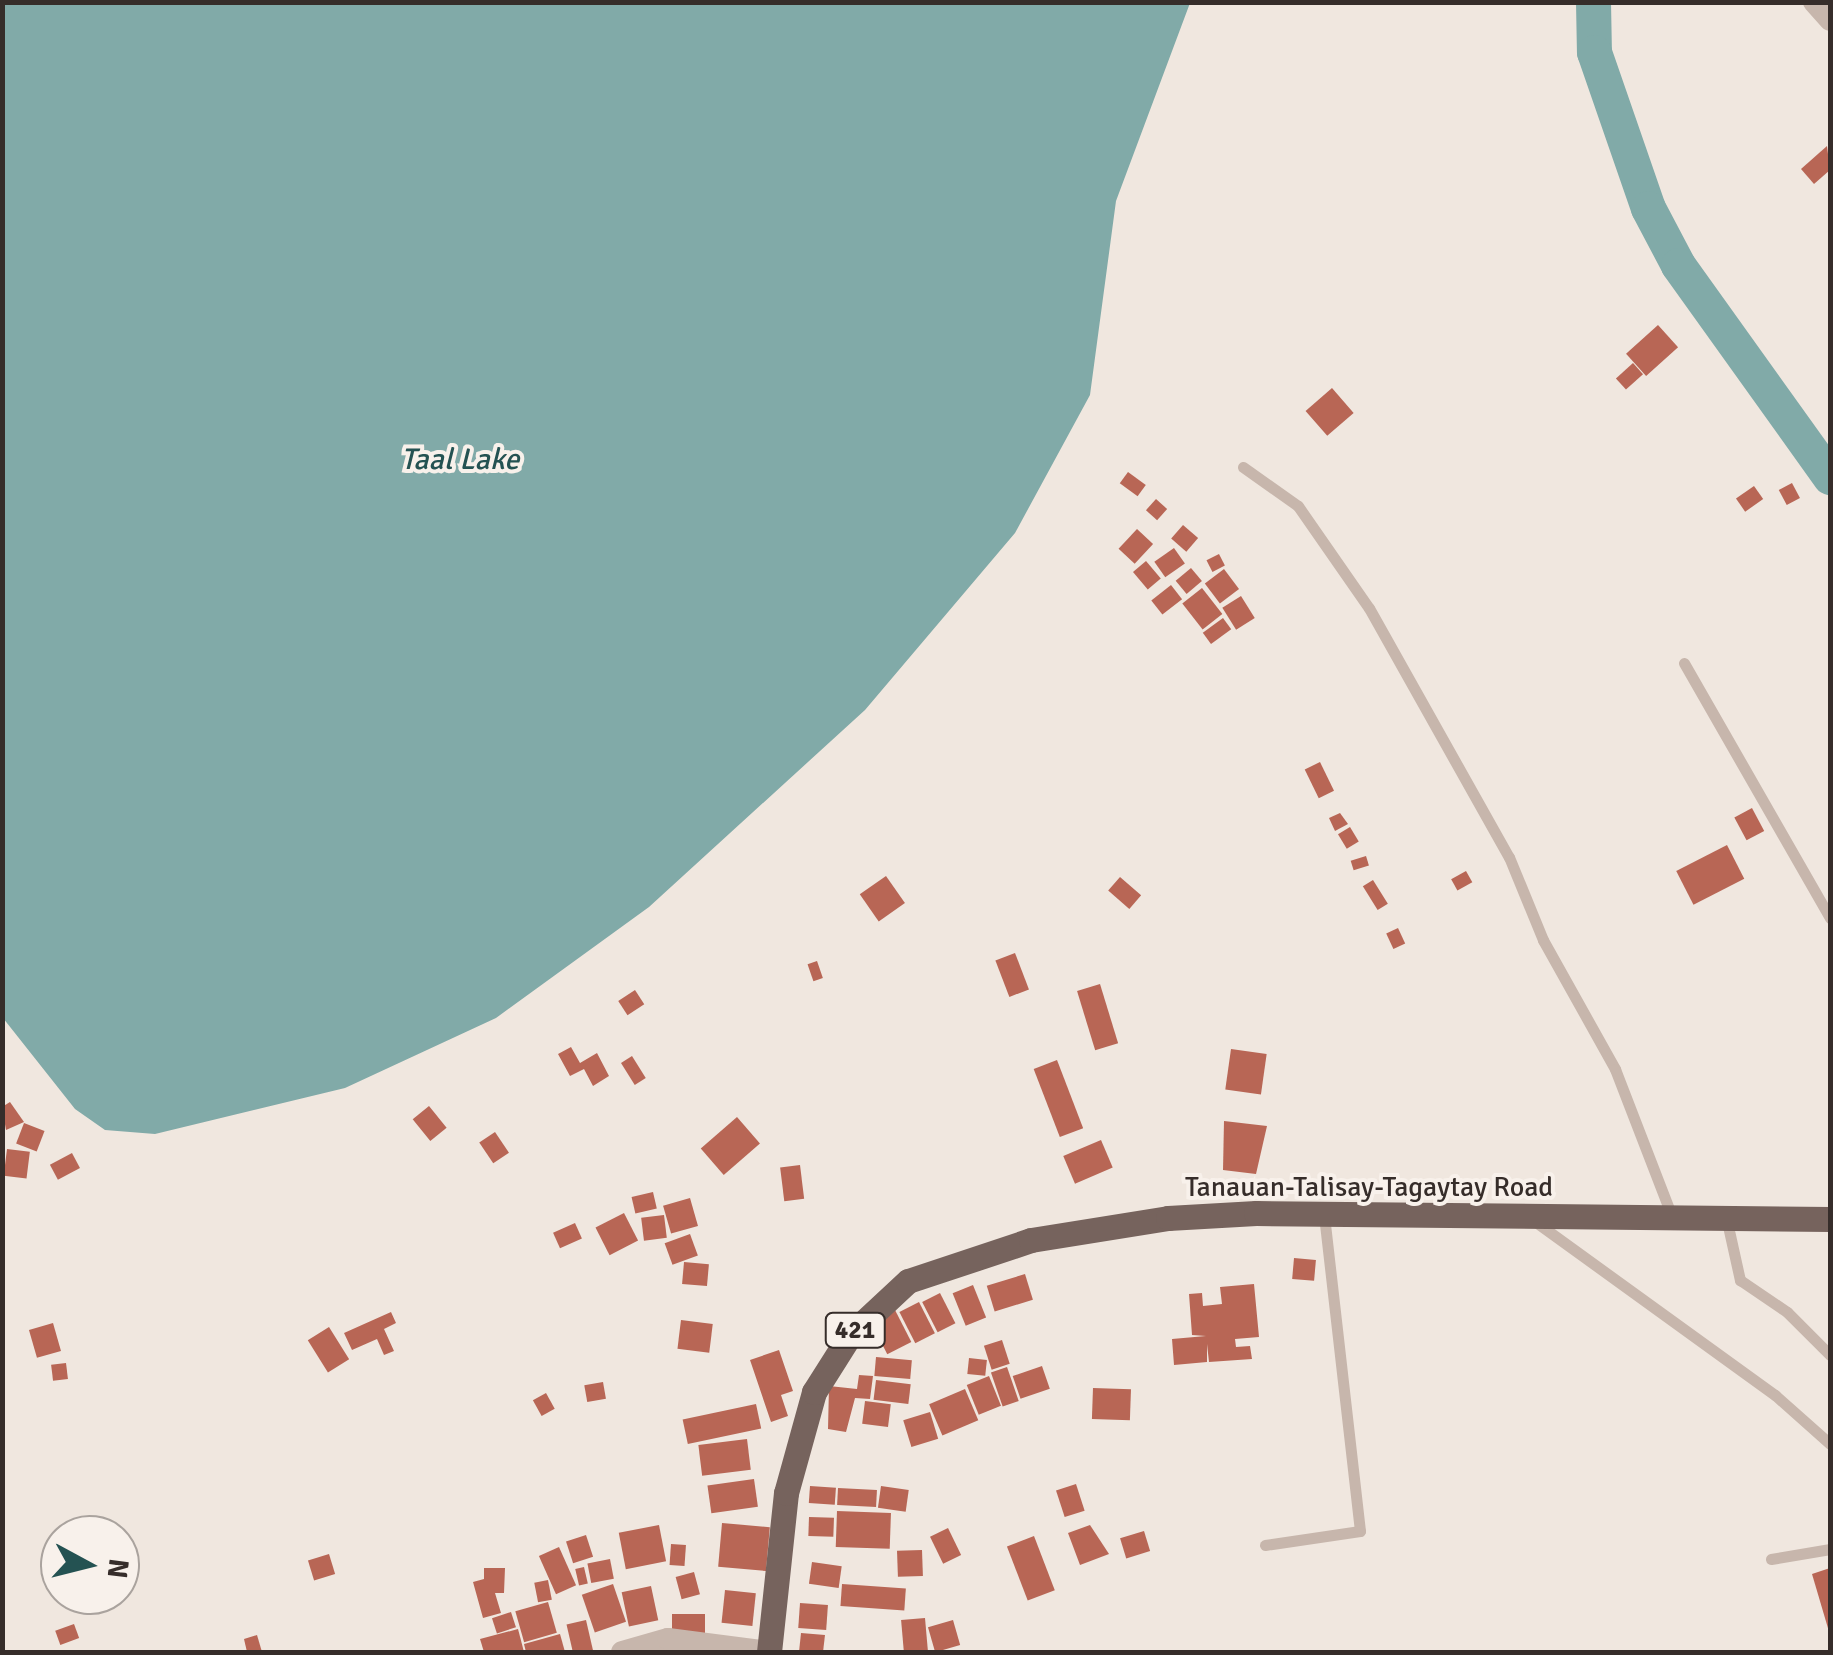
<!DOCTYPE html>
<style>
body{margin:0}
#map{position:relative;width:1833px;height:1655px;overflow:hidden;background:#f0e7df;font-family:Signika,sans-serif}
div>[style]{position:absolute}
.water>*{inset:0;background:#81aaa8}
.river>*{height:35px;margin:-17.5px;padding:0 17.5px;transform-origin:17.5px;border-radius:17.5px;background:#81aaa8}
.building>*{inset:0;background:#b86655;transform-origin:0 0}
.service>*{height:11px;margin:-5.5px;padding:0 5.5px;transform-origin:5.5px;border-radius:5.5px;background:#c7b6ac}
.minor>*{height:22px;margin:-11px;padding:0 11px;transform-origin:11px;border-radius:11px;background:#c7b6ac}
.primary>*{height:25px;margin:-12.5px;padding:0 12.5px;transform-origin:12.5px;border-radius:12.5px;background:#76635d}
span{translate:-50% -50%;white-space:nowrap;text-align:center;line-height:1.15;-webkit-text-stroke:8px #f8f1eb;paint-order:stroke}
.shield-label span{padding:2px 8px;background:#f8f1eb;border:2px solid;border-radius:8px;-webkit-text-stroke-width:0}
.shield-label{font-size:25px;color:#362d2a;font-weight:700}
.street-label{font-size:28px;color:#362d2a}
.water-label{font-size:30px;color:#245252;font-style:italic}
.frame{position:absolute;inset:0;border:5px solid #362d2a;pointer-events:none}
.north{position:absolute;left:40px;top:1515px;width:100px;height:100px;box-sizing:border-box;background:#f8f1eb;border:2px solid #aaa39e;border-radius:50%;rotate:97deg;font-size:28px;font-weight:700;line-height:40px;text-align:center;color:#362d2a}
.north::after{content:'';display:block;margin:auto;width:35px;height:45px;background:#245252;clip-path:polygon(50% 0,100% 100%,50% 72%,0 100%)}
</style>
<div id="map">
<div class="water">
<div style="clip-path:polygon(2px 3px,3px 2px,1190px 3px,1116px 201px,1090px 395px,1015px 533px,865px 710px,649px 907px,496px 1018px,345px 1088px,155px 1134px,105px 1130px,75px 1109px,3px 1018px)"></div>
</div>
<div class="river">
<div style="left:1593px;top:2px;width:50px;rotate:88.9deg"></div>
<div style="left:1594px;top:52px;width:165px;rotate:70.9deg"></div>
<div style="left:1648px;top:208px;width:64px;rotate:62.2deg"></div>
<div style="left:1678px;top:265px;width:261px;rotate:54.4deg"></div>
</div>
<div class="building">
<div style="clip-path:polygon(1827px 146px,1830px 170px,1814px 184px,1801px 169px)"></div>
<div style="left:1658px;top:325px;width:30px;height:43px;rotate:48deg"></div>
<div style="left:1633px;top:363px;width:15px;height:23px;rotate:48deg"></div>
<div style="left:1332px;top:388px;width:33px;height:35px;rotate:49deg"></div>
<div style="left:1128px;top:472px;width:22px;height:14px;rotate:36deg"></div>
<div style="left:1792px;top:483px;width:17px;height:15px;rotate:62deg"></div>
<div style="left:1754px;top:486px;width:16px;height:22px;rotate:55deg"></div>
<div style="left:1156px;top:499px;width:15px;height:15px;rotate:42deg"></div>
<div style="left:1183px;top:525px;width:20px;height:18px;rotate:41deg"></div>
<div style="left:1137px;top:529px;width:22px;height:27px;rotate:43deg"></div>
<div style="left:1174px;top:548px;width:19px;height:24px;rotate:55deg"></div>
<div style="left:1219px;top:554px;width:13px;height:14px;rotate:63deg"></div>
<div style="left:1146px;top:561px;width:23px;height:17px;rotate:50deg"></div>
<div style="left:1191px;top:568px;width:17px;height:20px;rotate:50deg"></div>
<div style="left:1224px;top:569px;width:25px;height:24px;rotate:53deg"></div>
<div style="left:1171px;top:585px;width:18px;height:25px;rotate:52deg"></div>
<div style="left:1202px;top:588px;width:33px;height:25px;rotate:52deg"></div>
<div style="left:1241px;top:596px;width:26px;height:22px;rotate:58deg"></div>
<div style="left:1223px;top:618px;width:14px;height:25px;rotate:54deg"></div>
<div style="left:1320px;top:762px;width:32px;height:17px;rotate:64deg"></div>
<div style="left:1752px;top:808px;width:26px;height:20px;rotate:62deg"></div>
<div style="clip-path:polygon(1340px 813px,1348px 824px,1335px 831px,1329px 818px)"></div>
<div style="left:1350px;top:827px;width:17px;height:14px;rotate:59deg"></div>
<div style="left:1727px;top:845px;width:38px;height:57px;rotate:63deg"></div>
<div style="left:1366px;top:856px;width:10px;height:16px;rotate:73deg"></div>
<div style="left:1466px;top:871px;width:13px;height:17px;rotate:61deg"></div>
<div style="left:886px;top:876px;width:33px;height:32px;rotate:55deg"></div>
<div style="left:1120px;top:877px;width:28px;height:18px;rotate:41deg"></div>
<div style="left:1373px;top:880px;width:28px;height:12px;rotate:58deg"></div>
<div style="left:1398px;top:928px;width:17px;height:13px;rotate:65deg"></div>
<div style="left:1015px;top:953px;width:39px;height:21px;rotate:69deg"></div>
<div style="left:817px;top:961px;width:18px;height:10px;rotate:71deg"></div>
<div style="left:1100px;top:984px;width:62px;height:24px;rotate:73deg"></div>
<div style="left:635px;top:990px;width:17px;height:20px;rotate:57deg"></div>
<div style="clip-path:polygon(571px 1047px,580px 1063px,597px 1053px,609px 1076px,593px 1086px,584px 1069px,570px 1076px,558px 1054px)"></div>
<div style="left:1231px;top:1049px;width:36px;height:41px;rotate:8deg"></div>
<div style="left:632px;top:1056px;width:26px;height:13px;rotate:58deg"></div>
<div style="left:1057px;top:1060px;width:73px;height:25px;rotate:69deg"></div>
<div style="clip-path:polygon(10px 1102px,24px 1122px,6px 1130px,2px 1107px)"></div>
<div style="left:429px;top:1106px;width:28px;height:21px;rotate:51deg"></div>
<div style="left:737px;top:1117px;width:35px;height:48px;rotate:49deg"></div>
<div style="clip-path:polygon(1224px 1121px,1267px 1126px,1256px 1174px,1223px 1170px)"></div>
<div style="left:24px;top:1123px;width:22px;height:22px;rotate:21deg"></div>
<div style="left:495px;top:1132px;width:25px;height:19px;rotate:56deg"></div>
<div style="left:1101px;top:1140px;width:30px;height:41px;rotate:67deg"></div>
<div style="left:7px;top:1149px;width:23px;height:27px;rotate:7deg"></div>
<div style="left:72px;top:1153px;width:17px;height:25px;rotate:62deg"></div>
<div style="left:800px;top:1165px;width:34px;height:20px;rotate:83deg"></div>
<div style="left:653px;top:1192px;width:17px;height:22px;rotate:77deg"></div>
<div style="left:690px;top:1198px;width:29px;height:28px;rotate:74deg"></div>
<div style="left:624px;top:1213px;width:31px;height:32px;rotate:63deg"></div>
<div style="left:664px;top:1215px;width:23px;height:23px;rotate:83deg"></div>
<div style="left:575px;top:1223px;width:17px;height:24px;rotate:66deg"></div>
<div style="left:690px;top:1234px;width:23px;height:27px;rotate:70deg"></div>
<div style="left:1294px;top:1258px;width:22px;height:21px;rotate:5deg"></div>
<div style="left:684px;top:1262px;width:25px;height:22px;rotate:5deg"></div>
<div style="left:1025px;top:1274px;width:27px;height:40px;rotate:73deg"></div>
<div style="clip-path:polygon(1254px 1284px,1259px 1337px,1235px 1339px,1236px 1347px,1250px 1346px,1252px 1359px,1209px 1362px,1207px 1344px,1207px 1362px,1174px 1365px,1172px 1339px,1206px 1336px,1192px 1335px,1189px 1294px,1202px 1293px,1203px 1306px,1222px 1304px,1220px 1287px)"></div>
<div style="left:973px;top:1285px;width:35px;height:22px;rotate:68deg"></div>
<div style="left:940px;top:1293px;width:34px;height:20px;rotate:63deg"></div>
<div style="left:919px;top:1302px;width:35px;height:22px;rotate:63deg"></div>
<div style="left:895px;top:1310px;width:36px;height:27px;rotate:63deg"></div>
<div style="clip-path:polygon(391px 1312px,396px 1323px,384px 1329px,394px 1351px,384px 1355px,377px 1339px,352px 1350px,344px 1333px)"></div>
<div style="left:681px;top:1320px;width:32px;height:29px;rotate:7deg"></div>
<div style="left:53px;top:1323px;width:29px;height:25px;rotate:74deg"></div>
<div style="left:329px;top:1327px;width:38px;height:25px;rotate:58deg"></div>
<div style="left:1002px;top:1340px;width:25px;height:19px;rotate:72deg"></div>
<div style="clip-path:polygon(779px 1350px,793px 1391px,781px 1395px,788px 1416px,771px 1422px,750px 1360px)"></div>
<div style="left:876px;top:1357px;width:36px;height:19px;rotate:5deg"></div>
<div style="left:969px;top:1358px;width:18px;height:16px;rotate:6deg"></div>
<div style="left:66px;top:1363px;width:16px;height:15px;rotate:83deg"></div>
<div style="left:1042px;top:1366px;width:24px;height:31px;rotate:71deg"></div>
<div style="left:1007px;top:1367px;width:36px;height:17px;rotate:71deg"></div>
<div style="clip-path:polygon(859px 1375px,873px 1376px,870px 1399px,855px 1398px,846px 1432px,828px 1429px,829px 1386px,857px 1389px)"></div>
<div style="left:989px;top:1376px;width:32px;height:24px;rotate:68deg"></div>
<div style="left:876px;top:1380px;width:35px;height:20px;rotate:7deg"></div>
<div style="left:603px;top:1382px;width:17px;height:19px;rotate:80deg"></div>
<div style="left:1093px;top:1388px;width:38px;height:31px;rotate:2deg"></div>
<div style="left:965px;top:1389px;width:34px;height:39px;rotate:67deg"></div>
<div style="left:546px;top:1393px;width:18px;height:15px;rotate:61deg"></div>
<div style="left:865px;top:1401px;width:26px;height:23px;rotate:7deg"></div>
<div style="left:756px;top:1404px;width:25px;height:75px;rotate:78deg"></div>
<div style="left:930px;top:1412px;width:28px;height:28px;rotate:73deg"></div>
<div style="left:747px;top:1439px;width:31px;height:49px;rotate:83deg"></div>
<div style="left:754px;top:1479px;width:28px;height:47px;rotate:82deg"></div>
<div style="left:1076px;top:1484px;width:28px;height:21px;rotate:72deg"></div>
<div style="left:810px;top:1486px;width:26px;height:17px;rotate:4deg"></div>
<div style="left:881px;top:1486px;width:28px;height:22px;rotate:8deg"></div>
<div style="left:838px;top:1488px;width:39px;height:17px;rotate:3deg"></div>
<div style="left:837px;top:1511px;width:54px;height:36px;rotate:2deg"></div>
<div style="left:809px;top:1517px;width:25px;height:19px;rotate:2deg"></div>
<div style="left:722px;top:1523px;width:48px;height:44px;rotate:5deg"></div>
<div style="left:659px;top:1525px;width:37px;height:41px;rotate:79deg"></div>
<div style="clip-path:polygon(1090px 1525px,1109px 1554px,1080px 1565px,1068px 1533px)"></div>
<div style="left:948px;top:1528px;width:30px;height:20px;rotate:64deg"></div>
<div style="left:1144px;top:1531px;width:21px;height:25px;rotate:73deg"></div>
<div style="left:586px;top:1535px;width:23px;height:21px;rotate:72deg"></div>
<div style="left:1034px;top:1536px;width:58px;height:29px;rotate:69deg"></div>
<div style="left:671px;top:1544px;width:15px;height:21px;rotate:4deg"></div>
<div style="left:559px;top:1547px;width:42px;height:22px;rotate:66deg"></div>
<div style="left:922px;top:1550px;width:26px;height:25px;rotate:88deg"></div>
<div style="left:329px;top:1554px;width:21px;height:22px;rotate:73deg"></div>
<div style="left:610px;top:1559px;width:20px;height:23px;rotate:79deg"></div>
<div style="left:812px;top:1562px;width:30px;height:22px;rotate:8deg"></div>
<div style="left:584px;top:1567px;width:17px;height:9px;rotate:77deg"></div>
<div style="clip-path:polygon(484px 1568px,505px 1568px,504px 1593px,495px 1593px,501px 1613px,483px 1618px,473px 1582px,484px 1579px)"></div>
<div style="clip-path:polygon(1830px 1568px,1830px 1635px,1812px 1574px)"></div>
<div style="left:694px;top:1572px;width:23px;height:19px;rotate:75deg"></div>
<div style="left:548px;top:1580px;width:20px;height:14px;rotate:79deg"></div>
<div style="left:613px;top:1584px;width:40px;height:33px;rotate:71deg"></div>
<div style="left:842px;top:1584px;width:64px;height:22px;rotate:4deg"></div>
<div style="left:651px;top:1586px;width:35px;height:30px;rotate:78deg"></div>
<div style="left:725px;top:1590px;width:31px;height:33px;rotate:6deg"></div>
<div style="left:548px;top:1602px;width:32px;height:34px;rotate:74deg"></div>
<div style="left:800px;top:1603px;width:28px;height:25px;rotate:4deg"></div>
<div style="left:511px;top:1612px;width:16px;height:20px;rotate:72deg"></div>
<div style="left:672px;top:1614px;width:33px;height:24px"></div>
<div style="left:925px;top:1618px;width:33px;height:24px;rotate:85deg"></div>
<div style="left:586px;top:1620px;width:31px;height:20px;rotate:77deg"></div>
<div style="left:953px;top:1620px;width:26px;height:26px;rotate:74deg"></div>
<div style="left:74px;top:1624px;width:15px;height:20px;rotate:70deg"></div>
<div style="clip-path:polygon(518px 1629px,524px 1652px,484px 1652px,480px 1639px)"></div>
<div style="clip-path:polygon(801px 1633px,825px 1635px,823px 1652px,799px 1652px)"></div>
<div style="clip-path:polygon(560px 1634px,565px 1652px,526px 1652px,524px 1644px)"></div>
<div style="clip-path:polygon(257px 1635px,262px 1652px,247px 1652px,244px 1639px)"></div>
</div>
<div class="service">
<div style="left:1243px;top:467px;width:67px;rotate:35.3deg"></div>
<div style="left:1298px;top:506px;width:124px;rotate:55.2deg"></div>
<div style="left:1369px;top:608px;width:286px;rotate:60.7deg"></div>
<div style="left:1509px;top:857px;width:90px;rotate:67.7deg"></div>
<div style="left:1543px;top:940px;width:148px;rotate:60.8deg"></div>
<div style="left:1615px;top:1069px;width:159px;rotate:68.9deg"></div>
<div style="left:1684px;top:663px;width:294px;rotate:60.2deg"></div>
<div style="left:1726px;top:1217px;width:65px;rotate:77.5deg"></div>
<div style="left:1740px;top:1280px;width:57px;rotate:34.2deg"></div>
<div style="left:1787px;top:1312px;width:61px;rotate:45deg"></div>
<div style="left:1533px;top:1220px;width:299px;rotate:35.9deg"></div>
<div style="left:1775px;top:1395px;width:74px;rotate:41.7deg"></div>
<div style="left:1265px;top:1545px;width:96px;rotate:-8.4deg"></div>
<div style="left:1360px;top:1531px;width:320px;rotate:-96.5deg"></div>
<div style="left:1771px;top:1559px;width:60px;rotate:-9.6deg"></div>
</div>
<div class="minor">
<div style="left:1814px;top:2px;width:24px;rotate:48deg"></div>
<div style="left:622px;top:1652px;width:48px;rotate:-15.8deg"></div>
<div style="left:668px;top:1639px;width:102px;rotate:7.3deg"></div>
</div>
<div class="primary">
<div style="left:769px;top:1652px;width:160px;rotate:-83.9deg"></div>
<div style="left:786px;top:1493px;width:105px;rotate:-74.5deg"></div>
<div style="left:814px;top:1392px;width:67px;rotate:-57.7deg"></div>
<div style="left:850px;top:1335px;width:79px;rotate:-43deg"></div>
<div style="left:908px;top:1281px;width:130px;rotate:-18.4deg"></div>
<div style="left:1031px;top:1240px;width:139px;rotate:-9.1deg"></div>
<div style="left:1168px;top:1218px;width:88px;rotate:-3.3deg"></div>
<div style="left:1256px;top:1213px;width:574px;rotate:0.6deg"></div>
</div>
<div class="shield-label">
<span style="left:855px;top:1330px">421</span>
</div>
<div class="street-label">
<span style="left:1369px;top:1187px">Tanauan-Talisay-Tagaytay Road</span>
</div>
<div class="water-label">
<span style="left:460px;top:460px">Taal Lake</span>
</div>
<div class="frame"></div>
<div class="north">N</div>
</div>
